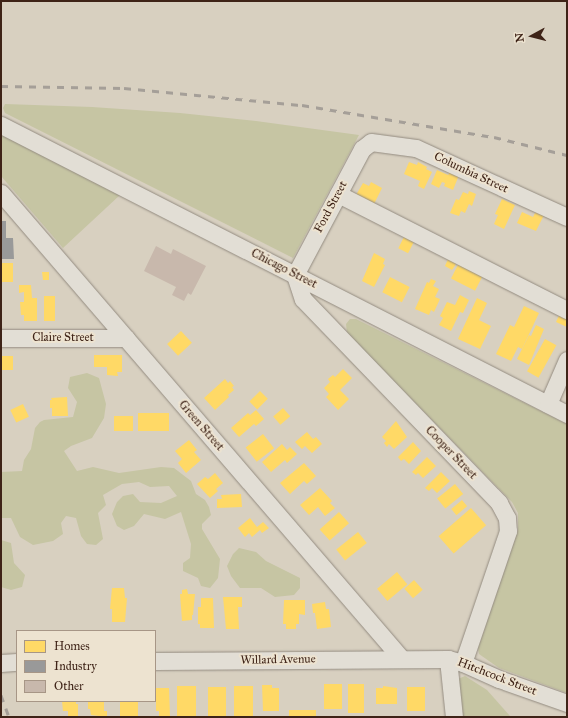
<!DOCTYPE html>
<style>
body{margin:0}
#map{position:relative;width:568px;height:718px;overflow:hidden;background:#d8d0c0;font-family:"IM FELL Great Primer",serif}
div>[style]{position:absolute}
.green>*{inset:0;background:#c6c5a3}
.homes>*{inset:0;background:#ffd966;transform-origin:0 0}
.industry>*{inset:0;background:#999}
.building>*{inset:0;background:#c8b8ac}
.roads{filter:drop-shadow(0 0 1px #938b80) drop-shadow(0 0 1px #938b80)}
.minor>*{height:17px;margin:-8.5px;padding:0 8.5px;transform-origin:8.5px;border-radius:8.5px;background:#e2ded5}
.rail>*{height:3px;margin-top:-1.5px;transform-origin:0;background:repeating-linear-gradient(90deg,#a59f98 0 7px,transparent 0 14px)}
span{translate:-50% -50%;white-space:nowrap;text-align:center;line-height:1.15;-webkit-text-stroke:4px #ede3d0;paint-order:stroke}
.street-label{font-size:12px;color:#3e2317}
.frame{position:absolute;inset:0;border:2px solid #3e2317;pointer-events:none}
.legend{position:absolute;left:16px;top:630px;width:140px;height:72px;box-sizing:border-box;background:#ede3d0;border:1px solid #a79686;margin:0;padding:5px 7px;list-style:none;font-size:12px;color:#3e2317}
.legend li{display:flex;align-items:center;gap:8px;height:20px}
.legend b{width:20px;border:1px solid #a79686}
.north{position:absolute;left:512px;top:16px;width:40px;height:40px;-webkit-text-stroke:3px #ede3d0;paint-order:stroke;rotate:263deg;font-size:11px;font-weight:700;line-height:16px;text-align:center;color:#3e2317}
.north::after{content:'';display:block;margin:auto;width:14px;height:18px;background:#3e2317;clip-path:polygon(50% 0,100% 100%,50% 72%,0 100%)}
</style>
<div id="map">
<div class="green">
<div style="clip-path:polygon(5px 104px,92px 107px,180px 113px,256px 121px,359px 135px,293px 258px,5px 113px,3px 108px)"></div>
<div style="clip-path:polygon(1px 133px,5px 135px,120px 195px,63px 248px,1px 176px)"></div>
<div style="clip-path:polygon(350px 319px,356px 319px,567px 424px,567px 693px,499px 668px,479px 654px,478px 648px,518px 530px,518px 513px,512px 502px,347px 333px,346px 324px)"></div>
<div style="clip-path:polygon(87px 373px,99px 378px,106px 404px,104px 418px,92px 438px,71px 446px,64px 451px,77px 471px,93px 467px,119px 473px,161px 467px,174px 468px,191px 481px,196px 494px,205px 500px,209px 507px,211px 515px,202px 524px,202px 529px,220px 559px,218px 578px,210px 588px,201px 586px,198px 578px,183px 571px,183px 563px,190px 558px,191px 544px,181px 512px,165px 519px,144px 514px,134px 526px,124px 530px,117px 526px,112px 514px,117px 502px,123px 496px,133px 494px,140px 502px,161px 503px,177px 496px,169px 486px,150px 487px,139px 482px,122px 484px,103px 495px,106px 505px,98px 513px,103px 539px,96px 545px,87px 544px,81px 536px,76px 518px,66px 516px,61px 523px,63px 534px,53px 541px,33px 545px,20px 537px,11px 518px,1px 518px,1px 472px,22px 471px,24px 460px,31px 449px,35px 428px,40px 422px,44px 420px,73px 417px,77px 402px,68px 388px,70px 377px)"></div>
<div style="clip-path:polygon(1px 540px,11px 543px,14px 563px,25px 575px,22px 587px,11px 590px,1px 587px)"></div>
<div style="clip-path:polygon(239px 548px,256px 552px,266px 561px,300px 578px,300px 588px,294px 595px,275px 597px,261px 588px,240px 588px,231px 576px,227px 566px,233px 554px)"></div>
<div style="clip-path:polygon(465px 676px,487px 690px,511px 717px,461px 717px,458px 679px)"></div>
</div>
<div class="homes">
<div style="clip-path:polygon(409px 162px,417px 165px,418px 162px,427px 167px,426px 169px,432px 172px,424px 189px,418px 186px,420px 181px,404px 174px)"></div>
<div style="clip-path:polygon(437px 170px,448px 175px,450px 172px,459px 175px,453px 190px,444px 186px,445px 183px,442px 182px,439px 188px,431px 184px)"></div>
<div style="clip-path:polygon(371px 182px,382px 188px,374px 204px,356px 195px,363px 183px,369px 186px)"></div>
<div style="clip-path:polygon(469px 191px,476px 194px,472px 206px,469px 204px,465px 213px,461px 211px,459px 216px,450px 213px,456px 199px,459px 200px,463px 192px,468px 194px)"></div>
<div style="clip-path:polygon(502px 199px,515px 205px,504px 229px,494px 224px,498px 215px,495px 214px)"></div>
<div style="clip-path:polygon(536px 211px,544px 215px,536px 231px,517px 223px,522px 212px,533px 217px)"></div>
<div style="left:406px;top:233px;width:11px;height:17px;rotate:27deg"></div>
<div style="clip-path:polygon(374px 253px,385px 259px,383px 264px,385px 265px,374px 287px,362px 281px)"></div>
<div style="clip-path:polygon(449px 257px,458px 261px,452px 270px,445px 266px)"></div>
<div style="left:461px;top:259px;width:27px;height:22px;rotate:27deg"></div>
<div style="left:1px;top:263px;width:12px;height:19px"></div>
<div style="clip-path:polygon(42px 272px,49px 272px,49px 280px,43px 280px)"></div>
<div style="left:390px;top:277px;width:22px;height:17px;rotate:27deg"></div>
<div style="clip-path:polygon(431px 279px,436px 281px,433px 286px,439px 289px,435px 297px,440px 299px,434px 312px,431px 310px,429px 315px,415px 309px,427px 282px,429px 283px)"></div>
<div style="clip-path:polygon(19px 285px,31px 285px,32px 298px,37px 298px,37px 321px,24px 321px,24px 315px,21px 315px,20px 302px,24px 302px,24px 292px,19px 293px)"></div>
<div style="clip-path:polygon(460px 295px,469px 300px,463px 313px,460px 312px,451px 331px,439px 325px,443px 318px,440px 316px,447px 302px,455px 305px)"></div>
<div style="left:44px;top:296px;width:11px;height:25px"></div>
<div style="clip-path:polygon(477px 298px,487px 303px,479px 320px,491px 326px,480px 349px,458px 339px)"></div>
<div style="clip-path:polygon(524px 306px,539px 313px,522px 349px,518px 347px,511px 361px,496px 354px,510px 325px,514px 327px)"></div>
<div style="clip-path:polygon(561px 311px,567px 315px,567px 327px,556px 322px)"></div>
<div style="clip-path:polygon(536px 325px,544px 329px,529px 365px,517px 359px,529px 335px,531px 336px)"></div>
<div style="left:181px;top:331px;width:16px;height:19px;rotate:47deg"></div>
<div style="left:545px;top:339px;width:13px;height:37px;rotate:29deg"></div>
<div style="clip-path:polygon(94px 355px,122px 355px,122px 372px,117px 372px,118px 376px,107px 375px,107px 367px,94px 367px)"></div>
<div style="left:1px;top:356px;width:12px;height:14px"></div>
<div style="clip-path:polygon(343px 369px,352px 378px,340px 390px,349px 399px,338px 410px,326px 397px,329px 394px,324px 388px,330px 382px,328px 379px,333px 375px,335px 377px)"></div>
<div style="clip-path:polygon(225px 379px,228px 383px,230px 381px,234px 386px,232px 387px,234px 390px,228px 395px,229px 397px,215px 410px,204px 398px)"></div>
<div style="left:260px;top:391px;width:11px;height:15px;rotate:45deg"></div>
<div style="clip-path:polygon(67px 397px,68px 416px,52px 416px,52px 408px,50px 408px,50px 400px,52px 400px,51px 398px)"></div>
<div style="left:23px;top:404px;width:14px;height:14px;rotate:65deg"></div>
<div style="left:283px;top:408px;width:11px;height:13px;rotate:49deg"></div>
<div style="clip-path:polygon(256px 410px,264px 419px,256px 426px,254px 424px,239px 437px,231px 428px,248px 413px,250px 415px)"></div>
<div style="left:169px;top:413px;width:18px;height:31px;rotate:90deg"></div>
<div style="left:114px;top:416px;width:19px;height:15px"></div>
<div style="clip-path:polygon(396px 421px,407px 437px,394px 449px,389px 444px,387px 447px,384px 443px,386px 441px,382px 437px)"></div>
<div style="clip-path:polygon(307px 432px,313px 439px,316px 437px,322px 444px,312px 453px,305px 446px,302px 449px,295px 442px)"></div>
<div style="left:263px;top:434px;width:18px;height:22px;rotate:52deg"></div>
<div style="clip-path:polygon(189px 440px,197px 450px,194px 452px,201px 460px,186px 473px,178px 463px,182px 459px,175px 451px)"></div>
<div style="clip-path:polygon(413px 442px,421px 451px,409px 464px,404px 459px,401px 461px,398px 457px)"></div>
<div style="clip-path:polygon(282px 444px,287px 450px,290px 447px,297px 454px,287px 463px,285px 460px,271px 472px,262px 462px)"></div>
<div style="clip-path:polygon(427px 457px,436px 466px,423px 478px,418px 473px,416px 475px,412px 472px)"></div>
<div style="clip-path:polygon(304px 463px,316px 476px,307px 484px,304px 481px,290px 494px,280px 483px)"></div>
<div style="clip-path:polygon(441px 472px,450px 481px,437px 493px,432px 488px,429px 491px,425px 488px)"></div>
<div style="clip-path:polygon(215px 473px,223px 483px,216px 489px,218px 491px,210px 498px,197px 484px,205px 477px,208px 479px)"></div>
<div style="left:455px;top:484px;width:13px;height:23px;rotate:51deg"></div>
<div style="clip-path:polygon(320px 488px,332px 501px,330px 503px,335px 508px,325px 516px,318px 507px,309px 515px,300px 505px)"></div>
<div style="clip-path:polygon(241px 494px,242px 507px,217px 508px,217px 499px,222px 499px,221px 495px)"></div>
<div style="left:462px;top:500px;width:8px;height:14px;rotate:50deg"></div>
<div style="left:471px;top:508px;width:23px;height:43px;rotate:49deg"></div>
<div style="left:339px;top:512px;width:15px;height:26px;rotate:48deg"></div>
<div style="clip-path:polygon(250px 518px,257px 527px,263px 522px,269px 528px,262px 533px,260px 530px,252px 537px,249px 533px,245px 537px,238px 528px)"></div>
<div style="left:358px;top:532px;width:14px;height:28px;rotate:51deg"></div>
<div style="left:397px;top:572px;width:16px;height:26px;rotate:50deg"></div>
<div style="left:414px;top:580px;width:13px;height:13px;rotate:48deg"></div>
<div style="clip-path:polygon(112px 588px,124px 588px,125px 598px,127px 598px,125px 622px,112px 622px,112px 609px,110px 609px)"></div>
<div style="clip-path:polygon(187px 589px,188px 594px,195px 594px,193px 615px,192px 615px,192px 620px,182px 621px,180px 594px,182px 594px,182px 590px)"></div>
<div style="clip-path:polygon(223px 597px,242px 597px,242px 607px,238px 607px,239px 629px,226px 629px)"></div>
<div style="clip-path:polygon(201px 598px,213px 598px,214px 628px,200px 628px,200px 624px,198px 624px,198px 607px,201px 607px)"></div>
<div style="clip-path:polygon(284px 600px,305px 600px,305px 615px,299px 614px,299px 624px,296px 624px,296px 629px,286px 629px,286px 624px,283px 624px)"></div>
<div style="clip-path:polygon(325px 602px,326px 609px,329px 609px,331px 627px,317px 629px,315px 613px,313px 613px,312px 604px)"></div>
<div style="left:324px;top:684px;width:18px;height:25px"></div>
<div style="left:348px;top:684px;width:16px;height:29px"></div>
<div style="clip-path:polygon(262px 685px,272px 685px,272px 688px,279px 688px,279px 711px,263px 711px)"></div>
<div style="left:177px;top:686px;width:19px;height:31px"></div>
<div style="left:234px;top:686px;width:19px;height:30px"></div>
<div style="clip-path:polygon(383px 686px,397px 688px,397px 704px,376px 704px,376px 688px,383px 688px)"></div>
<div style="left:208px;top:687px;width:18px;height:29px"></div>
<div style="left:407px;top:687px;width:18px;height:24px"></div>
<div style="clip-path:polygon(156px 688px,169px 688px,170px 717px,159px 717px,159px 711px,156px 711px)"></div>
<div style="clip-path:polygon(62px 701px,76px 701px,76px 704px,78px 704px,78px 717px,68px 717px,68px 711px,63px 711px)"></div>
<div style="clip-path:polygon(88px 701px,104px 701px,104px 711px,107px 711px,107px 717px,91px 715px,90px 709px,88px 709px)"></div>
<div style="left:120px;top:701px;width:18px;height:16px"></div>
<div style="left:289px;top:710px;width:27px;height:7px"></div>
</div>
<div class="industry">
<div style="clip-path:polygon(1px 221px,6px 221px,6px 238px,13px 238px,14px 259px,1px 259px)"></div>
</div>
<div class="building">
<div style="clip-path:polygon(156px 246px,171px 254px,173px 249px,206px 266px,191px 295px,188px 293px,184px 301px,172px 295px,176px 287px,144px 271px)"></div>
</div>
<div class="roads">
<div class="minor">
<div style="left:1px;top:125px;width:636px;rotate:27.05deg"></div>
<div style="left:1px;top:193px;width:613px;rotate:49.3deg"></div>
<div style="left:338px;top:194px;width:257px;rotate:26.9deg"></div>
<div style="left:295px;top:275px;width:25px;rotate:72deg"></div>
<div style="left:303px;top:299px;width:283px;rotate:46.1deg"></div>
<div style="left:499px;top:503px;width:17px;rotate:62deg"></div>
<div style="left:507px;top:518px;width:13px;rotate:86deg"></div>
<div style="left:508px;top:531px;width:139px;rotate:108.8deg"></div>
<div style="left:295px;top:275px;width:143px;rotate:-62deg"></div>
<div style="left:362px;top:149px;width:11px;rotate:-38deg"></div>
<div style="left:371px;top:142px;width:45px;rotate:7.6deg"></div>
<div style="left:416px;top:148px;width:166px;rotate:24.6deg"></div>
<div style="left:1px;top:338px;width:125px"></div>
<div style="left:548px;top:404px;width:48px;rotate:-66.6deg"></div>
<div style="left:448px;top:659px;width:58px;rotate:84.1deg"></div>
<div style="left:155px;top:661px;width:293px;rotate:-0.4deg"></div>
<div style="left:448px;top:659px;width:16px;rotate:15deg"></div>
<div style="left:463px;top:663px;width:39px;rotate:24deg"></div>
<div style="left:499px;top:679px;width:72px;rotate:19.4deg"></div>
<div style="left:1px;top:663px;width:16px;rotate:-4deg"></div>
</div>
</div>
<div class="rail">
<div style="left:1px;top:86px;width:123px;rotate:0.9deg"></div>
<div style="left:124px;top:88px;width:179px;rotate:5.5deg"></div>
<div style="left:302px;top:105px;width:195px;rotate:9.5deg"></div>
<div style="left:494px;top:137px;width:75px;rotate:13.9deg"></div>
<div style="left:1px;top:695px;width:23px;rotate:70deg"></div>
</div>
<div class="street-label">
<span style="left:471px;top:173px;rotate:25deg">Columbia Street</span>
<span style="left:331px;top:207px;rotate:-62deg">Ford Street</span>
<span style="left:284px;top:269px;rotate:27deg">Chicago Street</span>
<span style="left:63px;top:338px">Claire Street</span>
<span style="left:201px;top:426px;rotate:49deg">Green Street</span>
<span style="left:451px;top:453px;rotate:46deg">Cooper Street</span>
<span style="left:278px;top:660px;rotate:-1deg">Willard Avenue</span>
<span style="left:497px;top:677px;rotate:21deg">Hitchcock Street</span>
</div>
<div class="frame"></div>
<ul class="legend">
<li><b style="height:11px;background:#ffd966"></b>Homes</li>
<li><b style="height:11px;background:#999"></b>Industry</li>
<li><b style="height:11px;background:#c8b8ac"></b>Other</li>
</ul>
<div class="north">N</div>
</div>
